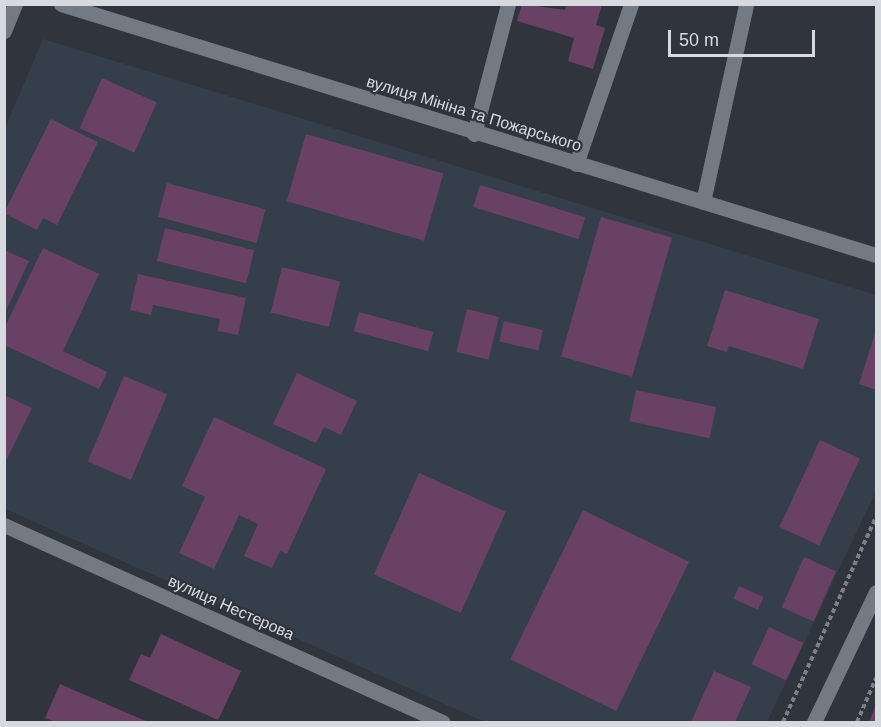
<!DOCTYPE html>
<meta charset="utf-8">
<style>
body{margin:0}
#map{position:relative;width:881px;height:727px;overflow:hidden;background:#30353d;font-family:Helvetica,sans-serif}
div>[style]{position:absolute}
.built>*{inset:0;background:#353e4b}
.building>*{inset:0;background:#694165;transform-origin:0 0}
.path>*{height:4px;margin-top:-2px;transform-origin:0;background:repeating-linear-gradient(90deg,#7c8087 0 4.5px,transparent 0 7.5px)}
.minor>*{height:15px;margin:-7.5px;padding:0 7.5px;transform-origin:7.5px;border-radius:7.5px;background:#747a83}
span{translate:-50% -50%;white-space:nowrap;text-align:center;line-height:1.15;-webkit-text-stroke:4.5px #30353d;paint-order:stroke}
.street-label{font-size:16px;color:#d6dadf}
.frame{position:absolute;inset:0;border:6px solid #d6dadf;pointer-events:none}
.scale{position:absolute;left:668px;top:30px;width:147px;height:27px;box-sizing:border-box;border:3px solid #d6dadf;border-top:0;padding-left:8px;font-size:18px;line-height:21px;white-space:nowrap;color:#d6dadf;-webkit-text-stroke:4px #30353d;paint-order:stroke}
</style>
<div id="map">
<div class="built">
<div style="clip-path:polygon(43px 39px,876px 295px,876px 491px,767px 722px,485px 722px,5px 509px,5px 128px)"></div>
</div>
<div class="building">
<div style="clip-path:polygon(522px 4px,565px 10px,566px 4px,602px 4px,596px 25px,605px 28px,593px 69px,568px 61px,574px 38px,517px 21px)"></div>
<div style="left:102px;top:78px;width:60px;height:55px;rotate:24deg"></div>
<div style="clip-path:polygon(51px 119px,98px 142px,57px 225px,43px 218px,37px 230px,4px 213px)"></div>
<div style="left:306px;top:134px;width:143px;height:70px;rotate:16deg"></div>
<div style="left:167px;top:183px;width:102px;height:35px;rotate:15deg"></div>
<div style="left:480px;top:185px;width:110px;height:23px;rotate:17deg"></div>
<div style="left:601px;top:217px;width:74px;height:145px;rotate:16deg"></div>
<div style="left:165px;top:228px;width:92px;height:34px;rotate:14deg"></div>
<div style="clip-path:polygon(43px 248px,99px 274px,63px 351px,107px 372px,99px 389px,4px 345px,4px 329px)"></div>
<div style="clip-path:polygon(4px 250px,29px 261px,4px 315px)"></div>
<div style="left:282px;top:267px;width:60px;height:47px;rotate:14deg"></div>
<div style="clip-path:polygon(138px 274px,246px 298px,238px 335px,218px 331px,220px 319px,153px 305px,151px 315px,130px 310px)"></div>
<div style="clip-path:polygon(725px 290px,819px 319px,803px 369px,729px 346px,727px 352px,707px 346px)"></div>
<div style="left:467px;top:309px;width:33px;height:44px;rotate:14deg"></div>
<div style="left:359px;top:312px;width:77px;height:20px;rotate:15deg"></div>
<div style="left:504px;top:321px;width:40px;height:21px;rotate:13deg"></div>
<div style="clip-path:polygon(876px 330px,876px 390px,859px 384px)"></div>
<div style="clip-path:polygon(297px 373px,357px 401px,341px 435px,324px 427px,316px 443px,273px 424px)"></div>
<div style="left:124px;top:376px;width:47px;height:93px;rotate:23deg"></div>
<div style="left:636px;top:390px;width:82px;height:32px;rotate:12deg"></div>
<div style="clip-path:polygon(4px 395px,32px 408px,4px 465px)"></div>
<div style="clip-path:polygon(214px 417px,326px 469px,287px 554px,280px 551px,272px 568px,244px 556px,258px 524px,239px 515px,214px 569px,179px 553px,205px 497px,182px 486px)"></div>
<div style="left:820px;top:440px;width:44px;height:96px;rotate:25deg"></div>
<div style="left:419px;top:473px;width:95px;height:111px;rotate:24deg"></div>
<div style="left:583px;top:510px;width:118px;height:166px;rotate:26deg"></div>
<div style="left:804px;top:557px;width:35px;height:55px;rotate:24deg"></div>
<div style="left:739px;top:586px;width:27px;height:14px;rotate:24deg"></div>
<div style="left:769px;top:627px;width:38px;height:41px;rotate:25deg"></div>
<div style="clip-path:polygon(161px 634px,241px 671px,218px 720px,129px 680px,141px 654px,150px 658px)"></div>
<div style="clip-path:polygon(714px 671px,751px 687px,735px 722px,691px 722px)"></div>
<div style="clip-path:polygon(60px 684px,148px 722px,56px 722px,45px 718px)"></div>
<div style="clip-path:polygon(876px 704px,876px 722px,869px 722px)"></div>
</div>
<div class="path">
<div style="left:783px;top:722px;width:225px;rotate:-65.6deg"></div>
<div style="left:857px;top:722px;width:48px;rotate:-66.6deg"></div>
</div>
<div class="minor">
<div style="left:61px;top:4px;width:853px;rotate:17.12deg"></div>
<div style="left:4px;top:31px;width:29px;rotate:-68deg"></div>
<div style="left:474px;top:134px;width:134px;rotate:-75.3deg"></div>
<div style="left:576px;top:164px;width:169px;rotate:-71deg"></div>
<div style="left:703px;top:202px;width:203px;rotate:-77.7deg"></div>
<div style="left:4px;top:525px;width:481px;rotate:24.2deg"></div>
<div style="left:814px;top:722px;width:144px;rotate:-64.5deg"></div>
</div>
<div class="street-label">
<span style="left:474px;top:114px;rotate:17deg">вулиця Мініна та Пожарського</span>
<span style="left:231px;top:608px;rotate:24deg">вулиця Нестерова</span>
</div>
<div class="frame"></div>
<div class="scale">50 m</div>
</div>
